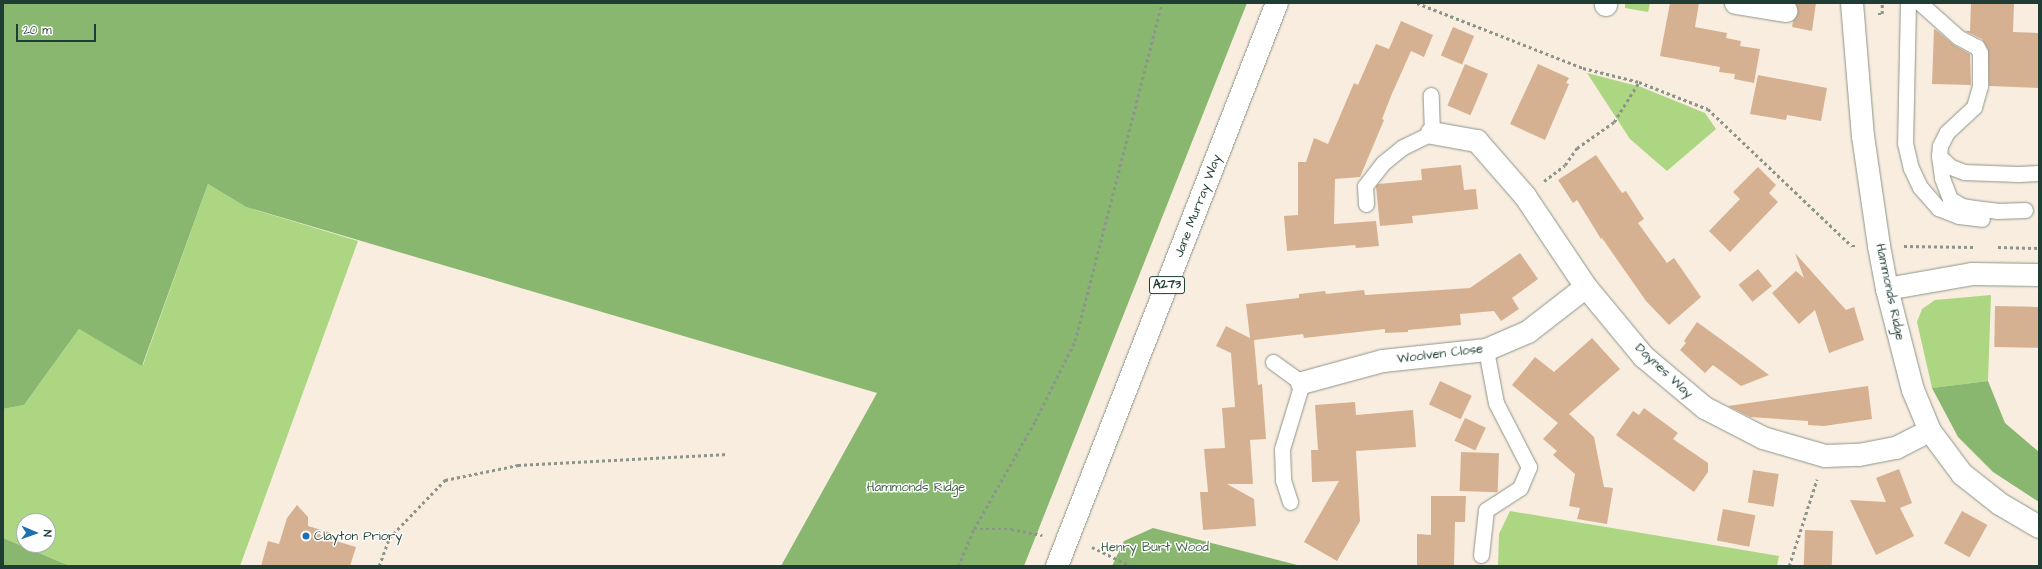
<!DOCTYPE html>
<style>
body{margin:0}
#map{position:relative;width:2042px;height:569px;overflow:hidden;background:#f9eddf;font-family:"Architects Daughter",sans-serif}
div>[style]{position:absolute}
.green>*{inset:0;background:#acd681}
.forest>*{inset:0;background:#89b76f}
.building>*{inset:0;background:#d5b191;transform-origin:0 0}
.path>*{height:2.5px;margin-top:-1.25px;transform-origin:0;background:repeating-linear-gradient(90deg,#8c958a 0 3px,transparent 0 6px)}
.roads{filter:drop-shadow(0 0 1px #8c958a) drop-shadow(0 0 1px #8c958a)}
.service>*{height:15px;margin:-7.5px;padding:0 7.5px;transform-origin:7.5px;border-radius:7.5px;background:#fff}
.minor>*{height:22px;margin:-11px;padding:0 11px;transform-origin:11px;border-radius:11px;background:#fff}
.primary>*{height:22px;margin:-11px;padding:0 11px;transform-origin:11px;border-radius:11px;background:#fff}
.dots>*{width:11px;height:11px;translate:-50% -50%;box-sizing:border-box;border:2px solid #fff;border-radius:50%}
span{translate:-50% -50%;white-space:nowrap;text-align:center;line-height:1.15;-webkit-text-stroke:3px #fff;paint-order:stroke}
.shield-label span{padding:1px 3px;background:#fff;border:1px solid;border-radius:3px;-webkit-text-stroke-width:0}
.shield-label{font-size:12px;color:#1f3d34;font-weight:700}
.street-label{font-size:13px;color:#1f3d34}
.park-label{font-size:13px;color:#426347}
.poi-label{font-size:13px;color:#1f3d34}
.left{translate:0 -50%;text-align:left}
.frame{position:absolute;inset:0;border:4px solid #1f3d34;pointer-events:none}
.north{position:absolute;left:16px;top:513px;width:40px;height:40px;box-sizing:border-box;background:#fff;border:1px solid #a5b1ae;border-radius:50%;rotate:92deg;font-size:11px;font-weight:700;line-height:16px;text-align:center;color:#1f3d34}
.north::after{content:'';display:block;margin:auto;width:14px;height:18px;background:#1f6fb2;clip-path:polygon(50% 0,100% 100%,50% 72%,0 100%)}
.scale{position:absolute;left:16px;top:24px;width:80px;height:18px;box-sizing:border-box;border:2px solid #1f3d34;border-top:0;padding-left:5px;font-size:12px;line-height:14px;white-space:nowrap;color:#1f3d34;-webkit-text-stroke:3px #fff;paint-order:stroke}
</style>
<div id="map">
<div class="green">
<div style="clip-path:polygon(1625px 3px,1650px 3px,1648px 12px,1625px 8px)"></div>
<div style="clip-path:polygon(1587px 73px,1641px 87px,1705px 113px,1716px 129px,1667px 171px,1630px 139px)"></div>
<div style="clip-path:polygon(evenodd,208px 184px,246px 207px,358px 241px,240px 566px,70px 566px,3px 538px,3px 409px,24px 405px,79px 329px,143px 365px,208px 184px,24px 521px,48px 521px,48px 545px,24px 545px,24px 521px)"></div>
<div style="clip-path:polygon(1991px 295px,1988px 381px,1932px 388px,1917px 322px,1922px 309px,1935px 300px)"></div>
<div style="clip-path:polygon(1510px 511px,1779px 556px,1777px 566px,1498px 566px,1499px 534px)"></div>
</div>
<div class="forest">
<div style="clip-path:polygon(3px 3px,1247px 3px,1024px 566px,781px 566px,877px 393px,246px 207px,208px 184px,142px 366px,79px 329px,24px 405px,3px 409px)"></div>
<div style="clip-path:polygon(1988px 381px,2005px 423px,2039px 452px,2039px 502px,1993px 472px,1958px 437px,1932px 388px)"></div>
<div style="clip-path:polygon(1153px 528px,1301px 566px,1112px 566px,1124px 541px)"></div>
<div style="clip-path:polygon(3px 538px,70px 566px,3px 566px)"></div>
</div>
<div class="building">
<div style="clip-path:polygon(1670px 3px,1699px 3px,1695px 27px,1727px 33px,1726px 38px,1741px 41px,1740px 46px,1760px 49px,1754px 83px,1734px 79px,1735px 74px,1719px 72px,1720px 67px,1660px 56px)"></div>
<div style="clip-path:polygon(1796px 3px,1816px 3px,1812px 31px,1792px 27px,1793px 21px,1798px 13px)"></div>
<div style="clip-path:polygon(1971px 3px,2014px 3px,2013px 32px,2039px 33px,2039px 88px,1989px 86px,1988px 49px,1982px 39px,1965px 31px,1970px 31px)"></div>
<div style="clip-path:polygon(1401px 21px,1433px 35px,1424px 57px,1411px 51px,1391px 96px,1382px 119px,1384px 120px,1360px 177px,1335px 179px,1334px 224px,1376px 221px,1379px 246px,1356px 248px,1355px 245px,1287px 251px,1284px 216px,1298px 215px,1298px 162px,1306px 162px,1314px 138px,1328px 144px,1354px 83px,1358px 85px,1376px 44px,1389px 49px)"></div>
<div style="left:1453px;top:27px;width:23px;height:31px;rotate:23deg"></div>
<div style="clip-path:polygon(1934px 29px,1936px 30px,1954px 45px,1970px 54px,1971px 85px,1932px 84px)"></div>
<div style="left:1465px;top:64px;width:25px;height:45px;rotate:23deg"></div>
<div style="clip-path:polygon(1538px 64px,1569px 78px,1566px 83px,1569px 84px,1545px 140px,1510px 124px)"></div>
<div style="clip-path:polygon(1758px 75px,1827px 88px,1821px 121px,1787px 115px,1786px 120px,1750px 114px)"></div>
<div style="clip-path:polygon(1596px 155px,1622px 193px,1626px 191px,1644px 219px,1638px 223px,1667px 263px,1674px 258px,1701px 297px,1669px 325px,1646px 301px,1602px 238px,1601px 239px,1577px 200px,1573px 203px,1558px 180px)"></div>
<div style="clip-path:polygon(1461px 165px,1464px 190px,1476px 189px,1478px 209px,1412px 216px,1413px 223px,1380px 226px,1376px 186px,1378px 184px,1422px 180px,1421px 169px)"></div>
<div style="clip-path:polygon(1758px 167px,1776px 185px,1769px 193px,1778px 202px,1730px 252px,1709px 231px,1740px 199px,1733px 192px)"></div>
<div style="clip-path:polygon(1520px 253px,1538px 279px,1512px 298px,1519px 309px,1501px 321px,1494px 311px,1460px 314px,1461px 325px,1408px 330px,1408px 332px,1385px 333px,1385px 329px,1304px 338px,1303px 334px,1254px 340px,1258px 385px,1262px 384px,1266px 439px,1250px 440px,1253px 484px,1227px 484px,1254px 499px,1256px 526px,1203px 530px,1200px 492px,1208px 492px,1204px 449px,1225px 448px,1222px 408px,1235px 407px,1231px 353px,1216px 346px,1226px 326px,1250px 338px,1246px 304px,1299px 298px,1299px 294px,1325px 291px,1326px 294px,1364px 290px,1365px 295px,1470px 288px)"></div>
<div style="clip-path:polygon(1795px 253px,1846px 310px,1854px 307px,1864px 340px,1829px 353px,1815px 310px,1799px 324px,1772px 293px,1796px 271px,1804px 278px)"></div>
<div style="left:1758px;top:269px;width:22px;height:25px;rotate:51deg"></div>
<div style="left:1995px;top:306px;width:44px;height:41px;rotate:1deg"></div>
<div style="clip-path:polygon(1697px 322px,1741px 354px,1769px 375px,1741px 386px,1713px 365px,1705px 373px,1680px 350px,1686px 343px,1684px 341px)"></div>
<div style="clip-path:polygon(1592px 338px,1620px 369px,1569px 414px,1594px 437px,1604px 487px,1613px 488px,1607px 524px,1577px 519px,1580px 508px,1569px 506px,1575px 474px,1553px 455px,1557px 451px,1543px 439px,1558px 423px,1512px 385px,1535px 357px,1554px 372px)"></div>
<div style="left:1440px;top:381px;width:35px;height:26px;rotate:25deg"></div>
<div style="clip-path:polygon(1868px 386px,1872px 419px,1824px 426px,1808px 425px,1808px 421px,1750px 417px,1728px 406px)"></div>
<div style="clip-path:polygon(1355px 402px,1356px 415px,1413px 410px,1416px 447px,1356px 451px,1360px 521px,1337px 561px,1304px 542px,1339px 481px,1312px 482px,1311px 450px,1318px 450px,1315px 405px)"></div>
<div style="clip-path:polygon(1644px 408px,1678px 433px,1673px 439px,1708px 463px,1708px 472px,1694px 492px,1616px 435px,1633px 411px,1639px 415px)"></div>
<div style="left:1465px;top:418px;width:23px;height:25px;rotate:25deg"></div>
<div style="left:1461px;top:452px;width:38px;height:39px;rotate:2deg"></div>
<div style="clip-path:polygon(1899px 469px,1912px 503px,1900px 508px,1914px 536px,1876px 555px,1850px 500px,1886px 502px,1876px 478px)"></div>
<div style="left:1753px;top:470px;width:26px;height:33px;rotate:9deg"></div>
<div style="clip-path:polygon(1431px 496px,1466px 496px,1465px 522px,1455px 522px,1454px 566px,1417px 566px,1417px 534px,1431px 535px)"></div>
<div style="clip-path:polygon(297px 505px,308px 517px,308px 526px,331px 533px,329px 539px,356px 547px,350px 566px,261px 566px,268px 541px,279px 544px,287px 518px)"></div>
<div style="left:1723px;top:509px;width:33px;height:32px;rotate:11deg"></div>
<div style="left:1962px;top:511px;width:29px;height:37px;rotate:29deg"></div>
<div style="left:1805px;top:530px;width:28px;height:36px;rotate:2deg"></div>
</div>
<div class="path">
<div style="left:1417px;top:3px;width:178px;rotate:21.4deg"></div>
<div style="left:1583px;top:68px;width:58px;rotate:14deg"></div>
<div style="left:1639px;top:82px;width:74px;rotate:21.4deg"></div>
<div style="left:1708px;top:109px;width:199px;rotate:43.6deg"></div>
<div style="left:1852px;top:246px;width:3px"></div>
<div style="left:1878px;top:14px;width:4px"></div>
<div style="left:1882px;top:14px;width:11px;rotate:-90deg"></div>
<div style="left:1544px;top:181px;width:26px;rotate:-37deg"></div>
<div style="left:1565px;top:165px;width:21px;rotate:-55deg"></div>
<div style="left:1577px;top:148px;width:45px;rotate:-35.1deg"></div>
<div style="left:1614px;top:122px;width:47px;rotate:-58deg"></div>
<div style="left:1904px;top:246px;width:69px;rotate:0.8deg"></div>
<div style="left:1998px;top:247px;width:41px;rotate:1.4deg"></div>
<div style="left:974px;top:529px;width:37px"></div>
<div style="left:1011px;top:529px;width:32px;rotate:11deg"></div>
<div style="left:1092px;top:547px;width:43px;rotate:26deg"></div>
<div style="left:379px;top:566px;width:30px;rotate:-70deg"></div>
<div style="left:389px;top:538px;width:81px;rotate:-46deg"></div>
<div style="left:445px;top:480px;width:75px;rotate:-11.6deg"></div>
<div style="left:518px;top:465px;width:210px;rotate:-3deg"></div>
<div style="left:958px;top:566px;width:40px;rotate:-66.6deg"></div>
<div style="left:974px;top:529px;width:124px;rotate:-60.5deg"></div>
<div style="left:1035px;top:421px;width:89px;rotate:-63.4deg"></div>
<div style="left:1075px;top:341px;width:349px;rotate:-75.6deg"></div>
<div style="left:1789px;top:566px;width:91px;rotate:-72.2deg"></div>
</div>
<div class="roads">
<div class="service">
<div style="left:1908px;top:3px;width:140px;rotate:91.2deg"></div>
<div style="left:1905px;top:143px;width:26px;rotate:77deg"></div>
<div style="left:1911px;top:168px;width:21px;rotate:65deg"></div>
<div style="left:1920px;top:187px;width:28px;rotate:49deg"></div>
<div style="left:1938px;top:208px;width:22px;rotate:21deg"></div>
<div style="left:1959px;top:216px;width:23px;rotate:7deg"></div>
<div style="left:1920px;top:3px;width:51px;rotate:41.8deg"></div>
<div style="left:1958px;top:37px;width:21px;rotate:28deg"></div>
<div style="left:1977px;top:47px;width:7px;rotate:63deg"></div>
<div style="left:1980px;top:53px;width:33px;rotate:90deg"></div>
<div style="left:1980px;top:86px;width:22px;rotate:106deg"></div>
<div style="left:1974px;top:107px;width:37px;rotate:137deg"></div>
<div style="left:1947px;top:132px;width:16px;rotate:117deg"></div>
<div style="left:1940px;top:146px;width:10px;rotate:96deg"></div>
<div style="left:1939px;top:156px;width:22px;rotate:82deg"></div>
<div style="left:1942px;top:178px;width:22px;rotate:69deg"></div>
<div style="left:1950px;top:199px;width:14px;rotate:30deg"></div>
<div style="left:1962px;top:206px;width:12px;rotate:9deg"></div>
<div style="left:1974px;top:208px;width:23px;rotate:7deg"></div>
<div style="left:1997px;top:211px;width:28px;rotate:-2deg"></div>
<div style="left:1939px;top:156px;width:16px;rotate:43deg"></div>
<div style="left:1951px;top:167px;width:14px;rotate:21deg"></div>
<div style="left:1964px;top:172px;width:54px;rotate:2.1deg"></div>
<div style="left:2018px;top:174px;width:21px;rotate:-3deg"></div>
<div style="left:1366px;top:204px;width:18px;rotate:-93deg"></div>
<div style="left:1365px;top:186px;width:29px;rotate:-52deg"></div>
<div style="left:1383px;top:163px;width:26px;rotate:-39deg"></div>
<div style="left:1403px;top:147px;width:32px;rotate:-26deg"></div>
<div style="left:1432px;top:133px;width:38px;rotate:-92deg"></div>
<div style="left:1273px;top:362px;width:36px;rotate:36deg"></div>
<div style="left:1302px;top:383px;width:69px;rotate:106.9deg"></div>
<div style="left:1282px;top:449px;width:31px;rotate:88deg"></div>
<div style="left:1283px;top:480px;width:23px;rotate:72deg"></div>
<div style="left:1481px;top:555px;width:45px;rotate:-83.7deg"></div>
<div style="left:1486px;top:510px;width:40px;rotate:-32.9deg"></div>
<div style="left:1520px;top:488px;width:23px;rotate:-67deg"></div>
<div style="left:1529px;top:467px;width:72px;rotate:-117.3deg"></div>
<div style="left:1496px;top:403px;width:54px;rotate:-100.7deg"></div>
</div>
<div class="minor">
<div style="left:1736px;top:3px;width:51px;rotate:9.1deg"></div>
<div style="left:1852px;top:3px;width:133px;rotate:85.3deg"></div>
<div style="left:1863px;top:136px;width:111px;rotate:81.7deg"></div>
<div style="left:1879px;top:246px;width:44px;rotate:79.5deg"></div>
<div style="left:1887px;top:289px;width:104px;rotate:75.6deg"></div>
<div style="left:1913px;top:390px;width:44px;rotate:67.5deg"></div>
<div style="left:1930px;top:431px;width:54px;rotate:53.3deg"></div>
<div style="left:1962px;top:474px;width:48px;rotate:38.3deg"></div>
<div style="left:2000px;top:504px;width:45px;rotate:30.5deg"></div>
<div style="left:1606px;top:5px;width:2px;rotate:-90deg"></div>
<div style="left:1432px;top:133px;width:46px;rotate:10.1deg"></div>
<div style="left:1477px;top:141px;width:73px;rotate:48.9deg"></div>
<div style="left:1525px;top:196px;width:110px;rotate:56.2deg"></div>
<div style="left:1586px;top:287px;width:91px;rotate:50.4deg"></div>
<div style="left:1644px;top:357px;width:80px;rotate:39.9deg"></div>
<div style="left:1705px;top:408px;width:65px;rotate:27.3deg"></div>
<div style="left:1763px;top:438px;width:65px;rotate:16.2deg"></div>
<div style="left:1825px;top:456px;width:34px;rotate:-2deg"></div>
<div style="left:1859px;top:455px;width:38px;rotate:-11deg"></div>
<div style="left:1896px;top:448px;width:38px;rotate:-27deg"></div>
<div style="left:1887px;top:289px;width:86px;rotate:-10deg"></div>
<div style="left:1972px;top:274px;width:67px;rotate:0.9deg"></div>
<div style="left:1302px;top:383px;width:84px;rotate:-15.2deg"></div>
<div style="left:1383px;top:361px;width:104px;rotate:-6.1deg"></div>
<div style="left:1486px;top:350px;width:46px;rotate:-23.2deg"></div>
<div style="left:1528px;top:332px;width:73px;rotate:-37.8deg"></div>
</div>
<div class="primary">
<div style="left:1057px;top:566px;width:604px;rotate:-68.66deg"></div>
</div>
</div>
<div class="dots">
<div style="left:306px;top:536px;background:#1f6fb2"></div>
</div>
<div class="shield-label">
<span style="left:1167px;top:285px">A273</span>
</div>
<div class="street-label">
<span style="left:1198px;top:206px;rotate:-69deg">Jane Murray Way</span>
<span style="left:1890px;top:292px;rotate:78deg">Hammonds Ridge</span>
<span style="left:1440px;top:354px;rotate:-7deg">Woolven Close</span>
<span style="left:1664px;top:371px;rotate:43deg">Daynes Way</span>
</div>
<div class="park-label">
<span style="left:916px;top:487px">Hammonds Ridge</span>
<span style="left:1155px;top:547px">Henry Burt Wood</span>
</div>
<div class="poi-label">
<span class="left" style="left:314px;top:536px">Clayton Priory</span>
</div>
<div class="frame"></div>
<div class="north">N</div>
<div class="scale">20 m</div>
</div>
